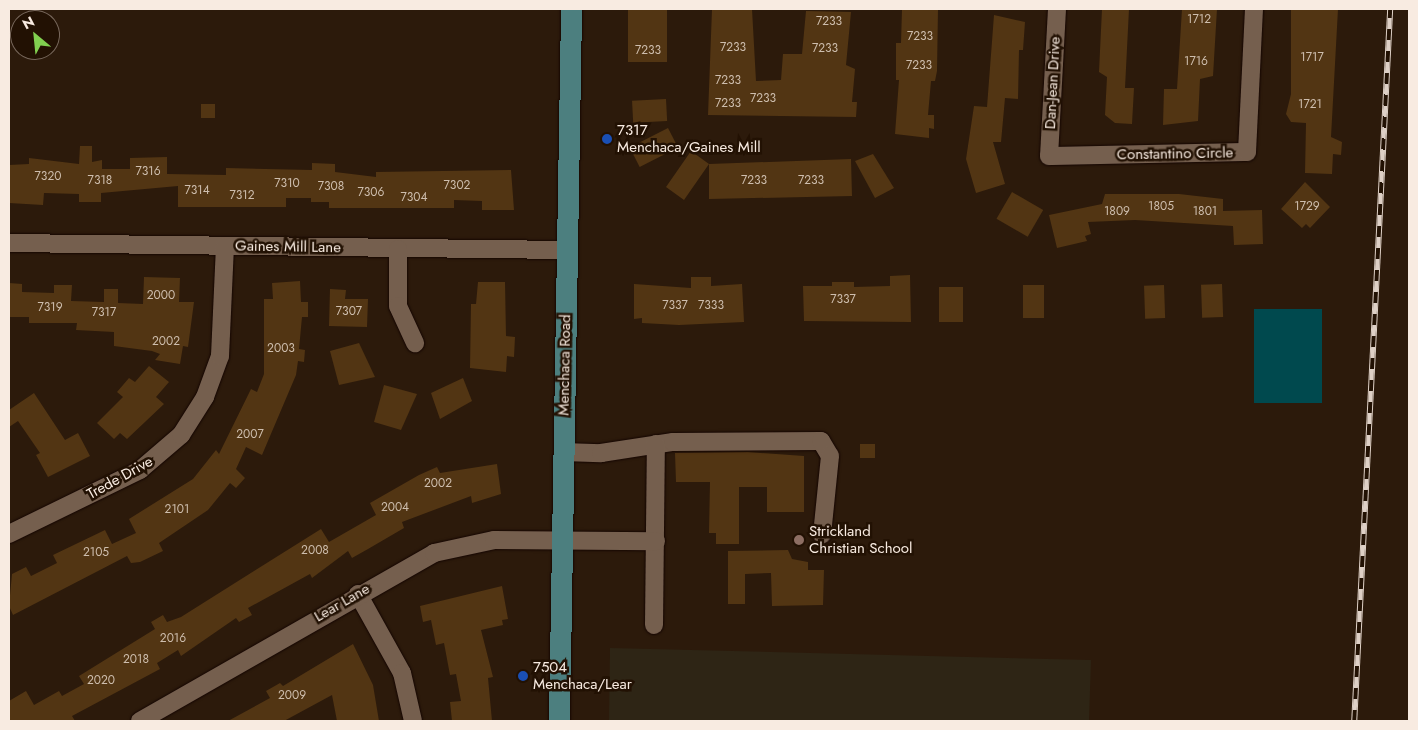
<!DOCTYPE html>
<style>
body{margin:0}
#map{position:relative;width:1418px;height:730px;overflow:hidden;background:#2c1a0b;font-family:Jost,sans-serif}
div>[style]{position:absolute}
.commercial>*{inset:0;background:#2e2515}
.water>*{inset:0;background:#00494e;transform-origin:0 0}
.building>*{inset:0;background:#523513;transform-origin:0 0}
.roads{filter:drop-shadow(0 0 1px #140500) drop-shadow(0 0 1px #140500)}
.minor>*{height:18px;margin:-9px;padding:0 9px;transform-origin:9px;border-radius:9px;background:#755f4e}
.major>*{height:21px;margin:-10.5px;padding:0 10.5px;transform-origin:10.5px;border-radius:10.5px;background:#4c7f7f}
.rail>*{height:5.5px;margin-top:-2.75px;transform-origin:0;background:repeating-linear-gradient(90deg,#221103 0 11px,#ded0c6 0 22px);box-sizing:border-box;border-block:1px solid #ded0c6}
.dots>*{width:14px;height:14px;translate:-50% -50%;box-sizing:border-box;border:2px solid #221103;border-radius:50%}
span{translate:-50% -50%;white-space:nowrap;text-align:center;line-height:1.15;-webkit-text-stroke:5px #221103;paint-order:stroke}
.number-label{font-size:12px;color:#cebeae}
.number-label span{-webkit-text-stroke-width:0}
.street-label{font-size:15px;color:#f8ebe1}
.poi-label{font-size:15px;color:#f8ebe1}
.left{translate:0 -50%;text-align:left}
.frame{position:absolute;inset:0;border:10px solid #f8ebe1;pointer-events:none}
.north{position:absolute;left:10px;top:10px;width:50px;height:50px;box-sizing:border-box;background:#221103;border:1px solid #78685c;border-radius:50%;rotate:332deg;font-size:14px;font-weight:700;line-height:20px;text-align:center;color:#f8ebe1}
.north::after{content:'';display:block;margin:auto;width:18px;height:22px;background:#81d050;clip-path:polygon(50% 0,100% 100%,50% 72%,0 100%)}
</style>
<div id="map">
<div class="commercial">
<div style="clip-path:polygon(610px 648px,1091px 660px,1089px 721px,609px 721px)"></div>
</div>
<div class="water">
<div style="left:1254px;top:309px;width:68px;height:94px"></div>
</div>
<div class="building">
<div style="left:628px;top:9px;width:39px;height:53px"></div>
<div style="clip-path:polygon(712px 9px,752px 9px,756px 81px,781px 80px,783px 54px,802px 54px,806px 11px,851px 12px,846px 65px,855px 69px,852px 102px,857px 102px,856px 117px,708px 115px)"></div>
<div style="clip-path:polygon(902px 9px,938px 9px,937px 71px,935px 81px,931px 81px,928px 115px,934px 115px,934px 129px,929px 128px,929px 138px,895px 134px,899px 80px,896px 80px,896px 43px,901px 43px)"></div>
<div style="clip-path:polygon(1102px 9px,1129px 9px,1125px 88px,1134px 88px,1132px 124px,1115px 123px,1105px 115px,1107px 77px,1099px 72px)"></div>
<div style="clip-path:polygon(1182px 9px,1217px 9px,1213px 76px,1200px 79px,1198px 121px,1163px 125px,1164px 89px,1177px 89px)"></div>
<div style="clip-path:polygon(1291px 9px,1338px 9px,1331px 137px,1342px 142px,1341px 155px,1333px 154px,1332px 174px,1305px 173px,1306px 123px,1291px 122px,1286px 114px,1291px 94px)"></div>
<div style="clip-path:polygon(994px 15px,1025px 22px,1023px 50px,1019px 50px,1018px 99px,1005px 98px,1001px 142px,993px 142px,1005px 184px,976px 193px,966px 159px,974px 106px,987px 107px)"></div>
<div style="left:666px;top:99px;width:22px;height:34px;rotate:87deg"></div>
<div style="left:201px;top:104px;width:14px;height:14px"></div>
<div style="left:668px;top:128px;width:22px;height:43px;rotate:63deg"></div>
<div style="clip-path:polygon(80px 146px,92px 146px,92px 162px,102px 160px,102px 169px,130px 169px,130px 158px,167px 157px,167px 174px,226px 175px,226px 168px,312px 170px,312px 163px,335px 164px,335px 172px,376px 177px,376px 172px,511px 170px,514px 210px,482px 210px,482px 201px,454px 200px,454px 208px,329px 208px,329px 202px,311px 202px,311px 198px,286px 198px,286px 207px,178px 207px,178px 186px,101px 193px,101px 202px,79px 202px,79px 194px,44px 193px,43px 205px,9px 203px,9px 165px,29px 164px,29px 158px,79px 164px)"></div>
<div style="clip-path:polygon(691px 151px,709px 164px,851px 159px,852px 196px,709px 199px,709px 164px,684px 200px,666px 187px)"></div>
<div style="clip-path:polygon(873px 154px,894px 188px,875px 198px,855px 161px)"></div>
<div style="clip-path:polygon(1305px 182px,1330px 207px,1310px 228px,1306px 224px,1302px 228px,1281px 209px)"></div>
<div style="left:1012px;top:192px;width:36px;height:31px;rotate:30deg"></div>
<div style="clip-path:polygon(1105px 194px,1179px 194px,1223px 199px,1223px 211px,1262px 210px,1263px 244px,1234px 245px,1233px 226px,1135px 220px,1088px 222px,1091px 234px,1085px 236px,1087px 241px,1057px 248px,1049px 215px,1102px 204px)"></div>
<div style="clip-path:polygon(910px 275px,911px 322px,804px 321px,803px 286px,832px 286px,832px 282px,854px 282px,854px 287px,890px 286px,890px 276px)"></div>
<div style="clip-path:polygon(144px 277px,180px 278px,179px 302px,194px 302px,188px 347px,183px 346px,180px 364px,155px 360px,160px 354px,152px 351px,114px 346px,114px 332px,76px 330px,77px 323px,29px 323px,29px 317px,9px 317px,9px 283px,22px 284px,22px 292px,54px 293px,54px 285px,72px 285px,71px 301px,104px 302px,104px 289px,118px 289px,118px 303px,143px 304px)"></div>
<div style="clip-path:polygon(691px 277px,711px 277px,711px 286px,742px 284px,744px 322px,679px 325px,642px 323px,642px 318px,634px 319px,634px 284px,691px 288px)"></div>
<div style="clip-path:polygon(300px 281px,301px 302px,308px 302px,308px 317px,302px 317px,299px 349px,305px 350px,304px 362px,298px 361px,296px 375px,262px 455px,246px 447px,236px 469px,245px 478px,236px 488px,230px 483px,208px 510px,159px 543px,163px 551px,140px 562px,131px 563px,127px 556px,13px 615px,9px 606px,12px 574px,26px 567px,31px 576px,57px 563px,53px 555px,105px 530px,112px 544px,136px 533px,129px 519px,193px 479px,216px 450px,219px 454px,251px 389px,257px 392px,264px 374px,264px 299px,273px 299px,272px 283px)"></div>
<div style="clip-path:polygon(478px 282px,505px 282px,506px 336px,515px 337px,514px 357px,507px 356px,506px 372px,470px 368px,471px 304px,476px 304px)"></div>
<div style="left:1222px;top:284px;width:33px;height:21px;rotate:88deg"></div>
<div style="left:1023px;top:285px;width:21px;height:33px"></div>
<div style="left:1164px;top:285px;width:33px;height:20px;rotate:88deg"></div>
<div style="left:963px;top:287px;width:35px;height:24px;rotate:90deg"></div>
<div style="clip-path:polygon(330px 289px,346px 290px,345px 299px,368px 299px,367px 327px,329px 326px)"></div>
<div style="clip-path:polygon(359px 343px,375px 377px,339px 385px,330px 351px)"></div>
<div style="clip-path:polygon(149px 366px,169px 382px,156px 397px,164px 404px,127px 439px,120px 433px,114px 439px,97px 423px,123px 397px,117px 392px,129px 378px,135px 382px)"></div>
<div style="clip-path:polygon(463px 378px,472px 401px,440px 419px,431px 393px)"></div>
<div style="clip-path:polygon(384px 385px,417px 394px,401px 430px,374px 422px)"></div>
<div style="clip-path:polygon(34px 393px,65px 440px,78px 433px,90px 456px,48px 477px,36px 455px,40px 453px,18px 421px,9px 427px,9px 410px)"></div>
<div style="left:860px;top:444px;width:15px;height:14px"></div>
<div style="clip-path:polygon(748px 452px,804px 456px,804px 512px,767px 512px,767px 487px,739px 487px,739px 544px,716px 544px,716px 533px,709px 533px,710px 482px,676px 482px,675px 453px)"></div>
<div style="clip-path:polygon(497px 464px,501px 494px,472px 503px,471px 496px,402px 522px,404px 528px,368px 549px,352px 558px,348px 551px,312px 578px,310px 574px,248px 608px,252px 615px,239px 622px,236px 618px,181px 656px,178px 650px,157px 663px,160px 669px,72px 716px,75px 721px,9px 721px,9px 701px,26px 691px,34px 705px,59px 691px,62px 696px,84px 684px,79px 676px,155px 629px,151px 622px,163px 615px,167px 622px,181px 617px,321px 529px,329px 542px,376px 515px,370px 503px,419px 475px,437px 467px,440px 473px)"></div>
<div style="clip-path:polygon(788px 550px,792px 559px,808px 562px,808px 570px,824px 570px,823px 605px,772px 606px,771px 573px,745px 574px,745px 604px,728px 604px,728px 551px)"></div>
<div style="clip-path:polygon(502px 586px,508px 619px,502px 620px,503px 625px,481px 630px,493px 677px,488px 678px,492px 721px,452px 721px,450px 702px,461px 701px,456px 674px,450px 675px,444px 643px,436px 645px,431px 620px,423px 622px,420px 606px)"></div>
<div style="clip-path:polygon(353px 644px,373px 685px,379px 721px,337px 721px,332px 695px,284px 721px,228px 721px,270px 698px,266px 691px,280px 683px,283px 686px)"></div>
</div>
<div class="roads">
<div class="minor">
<div style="left:1057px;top:9px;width:147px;rotate:93.1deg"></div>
<div style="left:1049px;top:156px;width:198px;rotate:-1.2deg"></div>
<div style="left:1247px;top:152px;width:143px;rotate:-87.2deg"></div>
<div style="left:9px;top:243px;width:558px;rotate:0.72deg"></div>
<div style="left:398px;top:249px;width:57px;rotate:90deg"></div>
<div style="left:398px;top:306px;width:41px;rotate:65.3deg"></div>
<div style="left:563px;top:452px;width:38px;rotate:2deg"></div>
<div style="left:601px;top:453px;width:73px;rotate:-8.7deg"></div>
<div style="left:673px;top:442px;width:148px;rotate:-0.4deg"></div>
<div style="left:821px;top:441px;width:17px;rotate:59deg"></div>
<div style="left:830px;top:456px;width:79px;rotate:95.8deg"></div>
<div style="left:9px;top:534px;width:146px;rotate:-26deg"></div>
<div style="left:140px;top:470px;width:54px;rotate:-40.5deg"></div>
<div style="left:181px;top:435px;width:45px;rotate:-57.7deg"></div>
<div style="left:205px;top:397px;width:44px;rotate:-69.9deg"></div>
<div style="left:220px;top:356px;width:110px;rotate:-87.4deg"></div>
<div style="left:358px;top:594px;width:90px;rotate:60.9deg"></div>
<div style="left:402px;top:673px;width:49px;rotate:77.1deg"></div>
<div style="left:654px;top:625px;width:181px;rotate:-89.4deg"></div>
<div style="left:140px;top:721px;width:339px;rotate:-29.7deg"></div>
<div style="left:434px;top:553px;width:61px;rotate:-12.2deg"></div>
<div style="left:494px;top:540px;width:162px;rotate:0.4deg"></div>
</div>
<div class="major">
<div style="left:559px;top:721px;width:712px;rotate:-89.03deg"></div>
</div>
</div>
<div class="rail">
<div style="left:1354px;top:721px;width:713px;rotate:-87.11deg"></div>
</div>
<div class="dots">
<div style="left:607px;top:139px;background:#1a4fb4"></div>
<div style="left:799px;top:540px;background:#8d6e63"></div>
<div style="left:523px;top:676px;background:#1a4fb4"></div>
</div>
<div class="number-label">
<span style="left:1199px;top:20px">1712</span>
<span style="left:829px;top:22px">7233</span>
<span style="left:920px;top:37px">7233</span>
<span style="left:733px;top:48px">7233</span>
<span style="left:825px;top:49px">7233</span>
<span style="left:648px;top:51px">7233</span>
<span style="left:1312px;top:58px">1717</span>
<span style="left:1196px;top:62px">1716</span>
<span style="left:919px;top:66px">7233</span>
<span style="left:728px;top:81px">7233</span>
<span style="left:763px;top:99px">7233</span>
<span style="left:728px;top:104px">7233</span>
<span style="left:1310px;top:105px">1721</span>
<span style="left:148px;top:172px">7316</span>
<span style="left:48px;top:177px">7320</span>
<span style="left:100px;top:181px">7318</span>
<span style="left:754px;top:181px">7233</span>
<span style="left:811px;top:181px">7233</span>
<span style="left:287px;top:184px">7310</span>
<span style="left:457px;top:186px">7302</span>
<span style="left:331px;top:187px">7308</span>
<span style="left:197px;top:191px">7314</span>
<span style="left:371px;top:193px">7306</span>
<span style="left:242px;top:196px">7312</span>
<span style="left:414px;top:198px">7304</span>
<span style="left:1161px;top:207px">1805</span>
<span style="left:1307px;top:207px">1729</span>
<span style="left:1117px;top:212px">1809</span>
<span style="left:1205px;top:212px">1801</span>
<span style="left:161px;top:296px">2000</span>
<span style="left:843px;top:300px">7337</span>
<span style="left:675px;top:306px">7337</span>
<span style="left:711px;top:306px">7333</span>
<span style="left:50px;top:308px">7319</span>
<span style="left:349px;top:312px">7307</span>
<span style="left:104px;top:313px">7317</span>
<span style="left:166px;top:342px">2002</span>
<span style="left:281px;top:349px">2003</span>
<span style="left:250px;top:435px">2007</span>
<span style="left:438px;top:484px">2002</span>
<span style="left:395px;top:508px">2004</span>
<span style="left:177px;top:510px">2101</span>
<span style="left:315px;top:551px">2008</span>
<span style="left:96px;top:553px">2105</span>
<span style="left:173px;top:639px">2016</span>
<span style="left:136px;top:660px">2018</span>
<span style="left:101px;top:681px">2020</span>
<span style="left:292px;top:696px">2009</span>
</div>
<div class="street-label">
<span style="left:1053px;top:83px;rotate:-87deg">Dan-Jean Drive</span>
<span style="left:1175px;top:154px;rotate:-1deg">Constantino Circle</span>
<span style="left:288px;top:247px;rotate:1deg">Gaines Mill Lane</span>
<span style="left:565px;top:365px;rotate:-89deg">Menchaca Road</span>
<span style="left:120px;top:478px;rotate:-29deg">Trede Drive</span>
<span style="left:342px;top:603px;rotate:-30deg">Lear Lane</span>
</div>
<div class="poi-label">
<span class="left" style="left:617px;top:139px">7317<br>Menchaca/Gaines Mill</span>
<span class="left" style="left:809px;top:540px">Strickland<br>Christian School</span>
<span class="left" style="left:533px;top:676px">7504<br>Menchaca/Lear</span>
</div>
<div class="frame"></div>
<div class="north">N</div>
</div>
